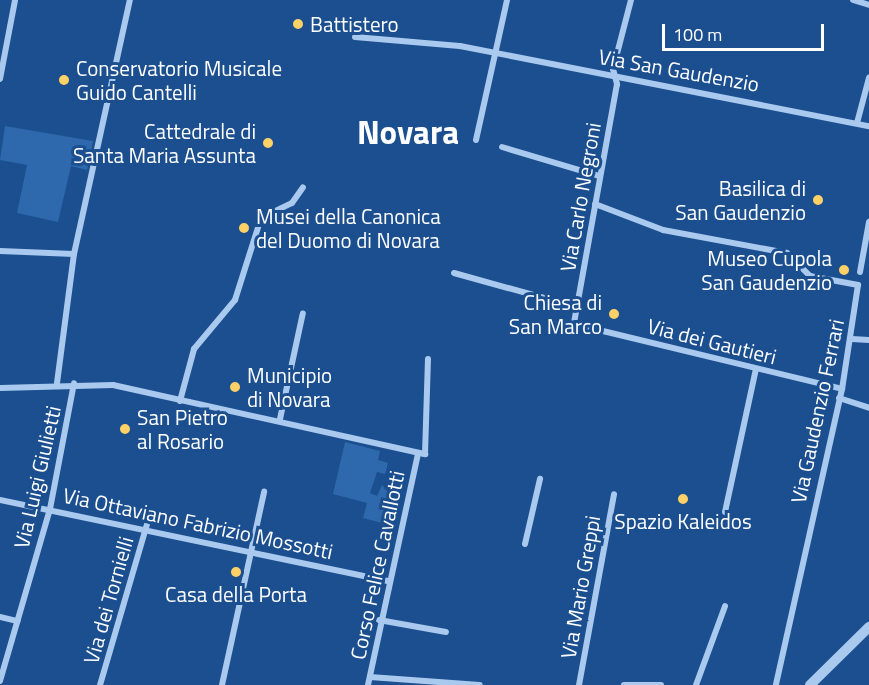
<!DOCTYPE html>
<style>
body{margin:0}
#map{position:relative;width:869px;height:685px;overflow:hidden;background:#1b4f8f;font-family:"Titillium Web",sans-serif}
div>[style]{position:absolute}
.green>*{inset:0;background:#2e69ad}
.minor>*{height:6px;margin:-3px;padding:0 3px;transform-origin:3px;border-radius:3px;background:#a9c9ee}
.tertiary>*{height:10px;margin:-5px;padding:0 5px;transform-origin:5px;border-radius:5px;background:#a9c9ee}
.dots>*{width:16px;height:16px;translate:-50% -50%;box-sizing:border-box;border:3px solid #1b4f8f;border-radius:50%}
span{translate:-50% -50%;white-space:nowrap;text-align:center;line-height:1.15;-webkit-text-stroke:6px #1b4f8f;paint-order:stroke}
.poi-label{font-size:21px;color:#fff}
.left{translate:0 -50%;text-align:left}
.right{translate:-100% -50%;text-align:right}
.street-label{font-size:21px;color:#fff}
.town-label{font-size:33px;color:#fff;font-weight:700}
.scale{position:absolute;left:662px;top:24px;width:162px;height:27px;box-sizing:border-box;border:3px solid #fff;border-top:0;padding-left:8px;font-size:18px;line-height:21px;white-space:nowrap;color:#fff;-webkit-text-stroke:4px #1b4f8f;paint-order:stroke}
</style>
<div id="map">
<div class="green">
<div style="clip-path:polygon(5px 126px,93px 141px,87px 170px,71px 166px,58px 222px,17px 213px,27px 165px,0 160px)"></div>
<div style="clip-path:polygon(345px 442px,380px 451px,378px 460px,388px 463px,385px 474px,377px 472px,370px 493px,377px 496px,382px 485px,388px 492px,382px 523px,363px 518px,367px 503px,333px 494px)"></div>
</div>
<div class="minor">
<div style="left:631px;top:0;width:71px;rotate:104.6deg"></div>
<div style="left:613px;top:69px;width:16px;rotate:75deg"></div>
<div style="left:617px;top:84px;width:244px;rotate:100.2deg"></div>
<div style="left:574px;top:324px;width:276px;rotate:13.6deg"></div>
<div style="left:853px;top:0;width:17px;rotate:17deg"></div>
<div style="left:355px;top:37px;width:105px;rotate:4.9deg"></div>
<div style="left:460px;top:46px;width:417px;rotate:11.1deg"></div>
<div style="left:0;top:79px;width:80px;rotate:-79.2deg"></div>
<div style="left:857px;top:123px;width:47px;rotate:-75.1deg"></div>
<div style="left:476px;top:140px;width:143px;rotate:-77.5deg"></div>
<div style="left:502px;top:147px;width:101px;rotate:16.6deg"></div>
<div style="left:595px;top:204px;width:73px;rotate:20.9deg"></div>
<div style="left:663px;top:230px;width:126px;rotate:10.5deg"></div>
<div style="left:787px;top:253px;width:33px;rotate:45deg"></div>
<div style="left:810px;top:276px;width:49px;rotate:10.6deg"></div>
<div style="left:858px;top:285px;width:105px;rotate:98.7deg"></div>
<div style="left:842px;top:389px;width:303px;rotate:102.6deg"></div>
<div style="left:0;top:251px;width:74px;rotate:2.3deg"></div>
<div style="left:860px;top:272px;width:51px;rotate:-79.8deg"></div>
<div style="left:454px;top:273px;width:128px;rotate:15.5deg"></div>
<div style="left:852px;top:339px;width:17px;rotate:3deg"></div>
<div style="left:57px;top:383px;width:130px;rotate:-82.5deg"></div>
<div style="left:74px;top:254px;width:260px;rotate:-77.6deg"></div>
<div style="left:0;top:388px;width:113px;rotate:-1.5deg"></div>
<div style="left:113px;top:385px;width:320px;rotate:12.5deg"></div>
<div style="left:425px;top:454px;width:95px;rotate:-88.2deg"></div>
<div style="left:839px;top:398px;width:32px;rotate:18deg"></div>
<div style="left:180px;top:401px;width:54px;rotate:-74.9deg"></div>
<div style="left:194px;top:349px;width:64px;rotate:-50.1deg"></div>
<div style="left:235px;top:300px;width:86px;rotate:-72.4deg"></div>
<div style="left:261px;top:218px;width:34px;rotate:-26deg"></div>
<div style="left:292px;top:203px;width:19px;rotate:-55deg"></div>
<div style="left:280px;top:419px;width:108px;rotate:-77.8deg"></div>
<div style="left:0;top:500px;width:396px;rotate:11.8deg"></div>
<div style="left:725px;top:512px;width:146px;rotate:-77.8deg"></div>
<div style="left:525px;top:544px;width:67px;rotate:-77deg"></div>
<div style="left:0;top:617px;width:18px;rotate:13deg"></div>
<div style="left:379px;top:620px;width:68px;rotate:10.2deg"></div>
<div style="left:370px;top:677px;width:110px;rotate:4.2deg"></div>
<div style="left:0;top:681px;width:179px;rotate:-73.8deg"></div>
<div style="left:50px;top:509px;width:128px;rotate:-79.2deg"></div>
<div style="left:100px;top:685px;width:168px;rotate:-73.7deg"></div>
<div style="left:222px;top:685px;width:198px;rotate:-77.7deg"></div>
<div style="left:368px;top:685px;width:237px;rotate:-77.8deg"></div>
<div style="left:579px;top:685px;width:194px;rotate:-79.6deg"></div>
<div style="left:624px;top:685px;width:37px"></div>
<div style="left:696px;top:685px;width:84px;rotate:-69.8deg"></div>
</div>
<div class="tertiary">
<div style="left:810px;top:685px;width:83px;rotate:-44.5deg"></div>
</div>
<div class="dots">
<div style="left:298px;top:24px;background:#ffd166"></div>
<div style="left:64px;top:80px;background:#ffd166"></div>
<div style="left:268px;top:143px;background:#ffd166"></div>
<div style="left:818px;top:200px;background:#ffd166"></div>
<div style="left:244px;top:228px;background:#ffd166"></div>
<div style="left:844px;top:270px;background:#ffd166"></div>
<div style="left:614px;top:314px;background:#ffd166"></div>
<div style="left:235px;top:387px;background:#ffd166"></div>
<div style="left:125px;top:429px;background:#ffd166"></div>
<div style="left:683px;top:499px;background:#ffd166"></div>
<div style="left:236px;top:572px;background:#ffd166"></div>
</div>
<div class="poi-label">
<span class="left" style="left:310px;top:24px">Battistero</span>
<span class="left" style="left:76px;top:80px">Conservatorio Musicale<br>Guido Cantelli</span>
<span class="right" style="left:256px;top:143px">Cattedrale di<br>Santa Maria Assunta</span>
<span class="right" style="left:806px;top:200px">Basilica di<br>San Gaudenzio</span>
<span class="left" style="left:256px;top:228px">Musei della Canonica<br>del Duomo di Novara</span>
<span class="right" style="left:832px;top:270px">Museo Cupola<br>San Gaudenzio</span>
<span class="right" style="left:602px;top:314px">Chiesa di<br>San Marco</span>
<span class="left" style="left:247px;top:387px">Municipio<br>di Novara</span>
<span class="left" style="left:137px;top:429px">San Pietro<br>al Rosario</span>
<span style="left:683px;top:521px">Spazio Kaleidos</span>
<span style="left:236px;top:594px">Casa della Porta</span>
</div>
<div class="street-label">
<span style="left:679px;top:70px;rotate:10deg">Via San Gaudenzio</span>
<span style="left:580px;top:197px;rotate:-80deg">Via Carlo Negroni</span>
<span style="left:712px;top:341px;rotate:14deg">Via dei Gautieri</span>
<span style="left:817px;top:411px;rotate:-78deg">Via Gaudenzio Ferrari</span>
<span style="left:37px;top:477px;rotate:-77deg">Via Luigi Giulietti</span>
<span style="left:198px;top:523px;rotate:12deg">Via Ottaviano Fabrizio Mossotti</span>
<span style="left:377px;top:565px;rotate:-78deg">Corso Felice Cavallotti</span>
<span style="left:580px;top:587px;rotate:-80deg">Via Mario Greppi</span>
<span style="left:108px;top:600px;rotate:-74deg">Via dei Tornielli</span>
</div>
<div class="town-label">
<span style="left:408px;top:133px">Novara</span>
</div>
<div class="scale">100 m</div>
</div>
